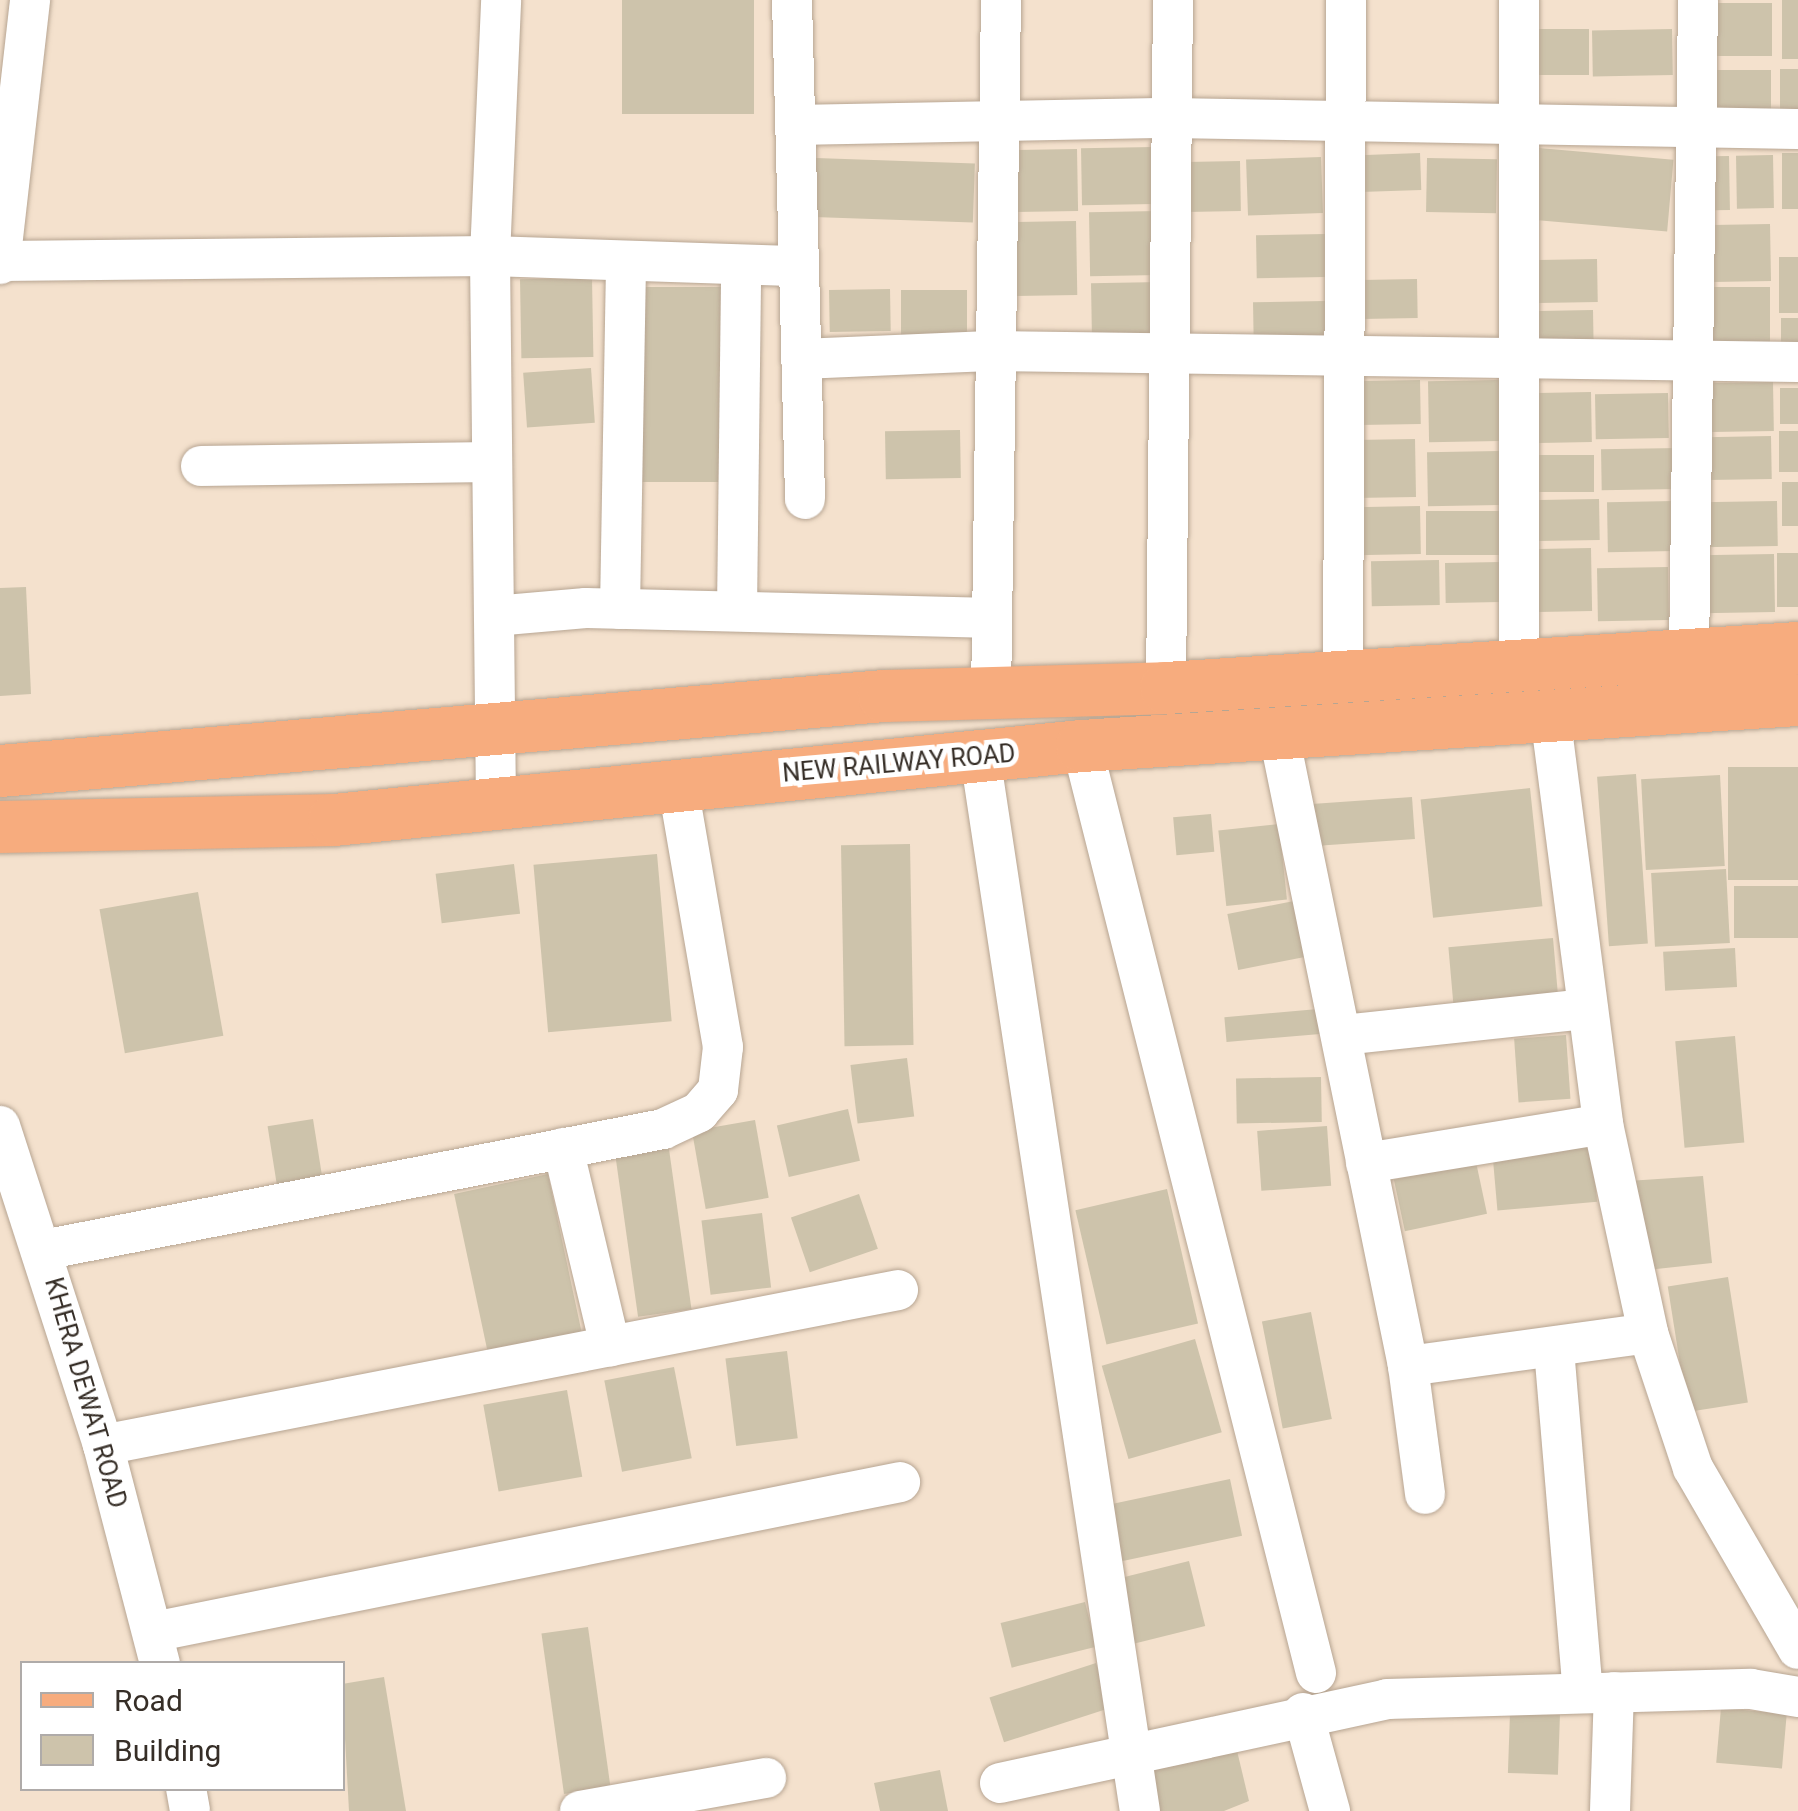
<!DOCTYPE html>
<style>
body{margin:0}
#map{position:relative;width:1798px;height:1811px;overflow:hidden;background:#f4e1cd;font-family:Roboto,sans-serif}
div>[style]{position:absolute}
.building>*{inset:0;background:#cdc3ab;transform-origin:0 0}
.roads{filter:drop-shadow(0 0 2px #b7a592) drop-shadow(0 0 2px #b7a592)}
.minor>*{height:40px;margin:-20px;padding:0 20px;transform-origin:20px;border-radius:20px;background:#fff}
.major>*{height:52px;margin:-26px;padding:0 26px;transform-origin:26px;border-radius:26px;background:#f7ac7e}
span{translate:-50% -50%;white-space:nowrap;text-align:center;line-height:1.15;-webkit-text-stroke:10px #fff;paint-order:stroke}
.street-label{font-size:25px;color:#362e27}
.legend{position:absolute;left:20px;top:1661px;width:325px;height:130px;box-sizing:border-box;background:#fff;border:2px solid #afaba9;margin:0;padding:12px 18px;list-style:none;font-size:30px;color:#362e27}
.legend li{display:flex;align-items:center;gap:20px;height:50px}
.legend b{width:50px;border:2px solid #afaba9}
</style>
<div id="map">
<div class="building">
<div style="left:622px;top:0;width:132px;height:114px"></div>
<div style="left:1782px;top:0;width:16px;height:59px"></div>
<div style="left:1772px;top:3px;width:53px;height:71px;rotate:90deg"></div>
<div style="left:1589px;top:29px;width:46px;height:67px;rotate:90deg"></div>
<div style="left:1672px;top:29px;width:46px;height:80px;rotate:89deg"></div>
<div style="left:1780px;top:69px;width:18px;height:48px"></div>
<div style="left:1771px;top:70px;width:50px;height:72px;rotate:90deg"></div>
<div style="left:1153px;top:147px;width:57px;height:72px;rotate:89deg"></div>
<div style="left:1527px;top:147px;width:147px;height:72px;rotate:5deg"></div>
<div style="left:1077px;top:149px;width:62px;height:75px;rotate:89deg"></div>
<div style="left:1420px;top:153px;width:37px;height:61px;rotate:88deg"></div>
<div style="left:1798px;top:153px;width:56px;height:16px;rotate:90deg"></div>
<div style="left:1773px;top:155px;width:53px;height:37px;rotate:89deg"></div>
<div style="left:1729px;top:156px;width:54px;height:32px;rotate:89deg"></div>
<div style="left:1321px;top:157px;width:56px;height:75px;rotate:88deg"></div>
<div style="left:816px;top:158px;width:159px;height:59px;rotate:2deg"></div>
<div style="left:1427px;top:158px;width:70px;height:54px;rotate:1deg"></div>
<div style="left:1240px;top:161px;width:50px;height:68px;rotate:89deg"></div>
<div style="left:1158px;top:211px;width:64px;height:69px;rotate:89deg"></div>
<div style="left:1076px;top:221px;width:74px;height:72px;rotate:89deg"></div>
<div style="left:1770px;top:224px;width:57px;height:72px;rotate:89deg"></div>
<div style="left:1325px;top:234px;width:43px;height:69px;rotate:89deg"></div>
<div style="left:1779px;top:257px;width:19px;height:56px"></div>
<div style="left:1597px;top:259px;width:43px;height:76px;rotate:89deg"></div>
<div style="left:592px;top:278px;width:79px;height:72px;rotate:89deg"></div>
<div style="left:1417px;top:279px;width:39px;height:70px;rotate:89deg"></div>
<div style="left:1161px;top:282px;width:54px;height:70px;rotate:89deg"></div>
<div style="left:637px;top:287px;width:90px;height:195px"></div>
<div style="left:1701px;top:287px;width:69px;height:72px"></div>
<div style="left:890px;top:289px;width:42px;height:61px;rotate:89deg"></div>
<div style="left:967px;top:290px;width:45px;height:66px;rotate:90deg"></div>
<div style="left:1325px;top:301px;width:44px;height:72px;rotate:89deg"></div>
<div style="left:1593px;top:310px;width:48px;height:68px;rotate:89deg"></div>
<div style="left:1781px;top:318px;width:17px;height:43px"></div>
<div style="left:591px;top:368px;width:55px;height:68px;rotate:86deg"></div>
<div style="left:1420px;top:380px;width:44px;height:61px;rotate:89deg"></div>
<div style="left:1499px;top:380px;width:61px;height:71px;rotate:89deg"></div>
<div style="left:1773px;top:382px;width:49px;height:78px;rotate:89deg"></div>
<div style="left:1798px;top:388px;width:36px;height:18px;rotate:90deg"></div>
<div style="left:1591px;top:392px;width:50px;height:66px;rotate:89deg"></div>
<div style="left:1668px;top:393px;width:45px;height:73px;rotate:89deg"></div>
<div style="left:960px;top:430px;width:48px;height:75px;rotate:89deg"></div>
<div style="left:1779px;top:431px;width:19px;height:41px"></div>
<div style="left:1771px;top:436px;width:43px;height:79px;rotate:89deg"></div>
<div style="left:1415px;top:439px;width:58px;height:62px;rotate:89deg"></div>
<div style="left:1678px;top:448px;width:41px;height:77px;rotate:89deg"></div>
<div style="left:1499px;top:451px;width:54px;height:72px;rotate:89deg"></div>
<div style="left:1594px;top:455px;width:37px;height:69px;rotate:90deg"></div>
<div style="left:1798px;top:482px;width:44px;height:16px;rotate:90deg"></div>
<div style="left:1599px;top:499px;width:41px;height:76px;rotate:89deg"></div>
<div style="left:1674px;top:501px;width:50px;height:67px;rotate:89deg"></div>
<div style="left:1777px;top:501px;width:45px;height:77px;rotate:89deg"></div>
<div style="left:1420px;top:506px;width:48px;height:67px;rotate:89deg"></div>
<div style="left:1500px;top:511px;width:44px;height:74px;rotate:90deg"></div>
<div style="left:1591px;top:548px;width:63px;height:67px;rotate:89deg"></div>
<div style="left:1798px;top:553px;width:54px;height:21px;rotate:90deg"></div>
<div style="left:1774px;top:554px;width:58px;height:74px;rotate:89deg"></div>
<div style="left:1439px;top:560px;width:45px;height:68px;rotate:89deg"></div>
<div style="left:1500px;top:562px;width:40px;height:55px;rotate:89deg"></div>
<div style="left:1668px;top:567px;width:53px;height:71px;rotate:89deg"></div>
<div style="clip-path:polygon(26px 587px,31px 694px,0 696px,0 588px)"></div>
<div style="left:1798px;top:767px;width:113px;height:70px;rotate:90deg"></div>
<div style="left:1636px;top:774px;width:170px;height:39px;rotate:86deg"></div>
<div style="left:1720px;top:775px;width:91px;height:79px;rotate:87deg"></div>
<div style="left:1530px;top:788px;width:119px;height:110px;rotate:84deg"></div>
<div style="left:1412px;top:797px;width:42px;height:104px;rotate:86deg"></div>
<div style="left:1211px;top:814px;width:38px;height:38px;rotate:85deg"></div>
<div style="left:1279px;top:824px;width:76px;height:61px;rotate:84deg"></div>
<div style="left:910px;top:844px;width:201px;height:69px;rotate:89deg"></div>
<div style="left:657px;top:854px;width:168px;height:124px;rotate:85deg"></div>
<div style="left:514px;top:864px;width:50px;height:79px;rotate:83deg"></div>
<div style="left:1726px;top:869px;width:74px;height:75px;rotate:87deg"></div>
<div style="left:1798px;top:886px;width:52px;height:64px;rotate:90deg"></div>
<div style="left:198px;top:892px;width:146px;height:100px;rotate:80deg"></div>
<div style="left:1299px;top:900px;width:57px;height:73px;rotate:79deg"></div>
<div style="left:1553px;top:938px;width:64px;height:105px;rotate:85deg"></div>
<div style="left:1735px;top:948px;width:39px;height:72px;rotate:87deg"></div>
<div style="left:1318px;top:1009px;width:25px;height:94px;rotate:85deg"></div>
<div style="left:1566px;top:1035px;width:64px;height:52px;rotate:86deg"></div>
<div style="left:1735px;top:1036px;width:107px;height:60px;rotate:85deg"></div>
<div style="left:907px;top:1058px;width:59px;height:57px;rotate:83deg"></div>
<div style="left:1321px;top:1077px;width:45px;height:85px;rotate:89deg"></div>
<div style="left:848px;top:1109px;width:53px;height:73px;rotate:77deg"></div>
<div style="left:313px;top:1119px;width:74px;height:46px;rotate:81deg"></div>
<div style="left:755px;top:1120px;width:79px;height:64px;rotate:80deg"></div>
<div style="left:1327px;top:1126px;width:60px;height:70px;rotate:86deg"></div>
<div style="left:668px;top:1142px;width:169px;height:54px;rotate:82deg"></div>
<div style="left:1592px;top:1144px;width:58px;height:100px;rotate:85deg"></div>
<div style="left:1476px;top:1162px;width:53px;height:84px;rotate:78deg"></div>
<div style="left:548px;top:1174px;width:170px;height:96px;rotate:78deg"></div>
<div style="clip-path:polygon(1703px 1176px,1712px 1263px,1647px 1270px,1628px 1181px)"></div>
<div style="left:1167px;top:1189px;width:138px;height:94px;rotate:77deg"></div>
<div style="left:859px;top:1194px;width:58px;height:72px;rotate:71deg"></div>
<div style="left:762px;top:1213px;width:75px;height:61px;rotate:83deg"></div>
<div style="left:1728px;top:1277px;width:127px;height:61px;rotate:81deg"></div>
<div style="left:1311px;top:1312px;width:109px;height:50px;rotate:79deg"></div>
<div style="left:1195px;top:1339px;width:97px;height:97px;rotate:74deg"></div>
<div style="left:787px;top:1351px;width:88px;height:62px;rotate:83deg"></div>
<div style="left:674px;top:1367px;width:93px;height:71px;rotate:79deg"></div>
<div style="left:567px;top:1390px;width:88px;height:85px;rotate:80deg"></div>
<div style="left:1230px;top:1479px;width:58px;height:140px;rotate:78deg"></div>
<div style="left:1189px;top:1561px;width:67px;height:81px;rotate:76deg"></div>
<div style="left:1085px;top:1602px;width:46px;height:87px;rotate:76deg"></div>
<div style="left:588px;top:1627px;width:162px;height:47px;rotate:82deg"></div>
<div style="left:1096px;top:1663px;width:47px;height:112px;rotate:72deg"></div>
<div style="clip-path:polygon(384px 1677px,406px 1811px,349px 1811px,342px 1684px)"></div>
<div style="left:1721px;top:1708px;width:66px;height:55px;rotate:5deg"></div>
<div style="left:1510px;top:1713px;width:50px;height:60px;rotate:2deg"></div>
<div style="clip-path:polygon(1233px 1734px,1249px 1801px,1224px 1811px,1149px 1811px,1142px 1764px)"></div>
<div style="clip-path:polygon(940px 1770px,948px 1811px,880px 1811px,874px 1783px)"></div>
</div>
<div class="roads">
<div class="minor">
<div style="left:792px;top:0;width:499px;rotate:88.5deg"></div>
<div style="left:1519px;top:0;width:663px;rotate:90deg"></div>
<div style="left:795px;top:125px;width:376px;rotate:-1.1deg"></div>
<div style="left:1171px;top:118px;width:627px;rotate:1.01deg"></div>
<div style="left:1px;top:261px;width:489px;rotate:-0.6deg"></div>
<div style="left:490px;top:256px;width:309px;rotate:1.9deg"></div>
<div style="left:0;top:264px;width:266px;rotate:-83.5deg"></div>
<div style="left:801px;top:359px;width:189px;rotate:-2.4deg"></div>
<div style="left:990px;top:351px;width:808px;rotate:0.78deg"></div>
<div style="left:201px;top:466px;width:289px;rotate:-0.8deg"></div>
<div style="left:620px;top:609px;width:347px;rotate:-89deg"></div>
<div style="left:737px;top:610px;width:345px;rotate:-89.3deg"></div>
<div style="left:494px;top:616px;width:92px;rotate:-5deg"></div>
<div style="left:586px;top:608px;width:402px;rotate:1.4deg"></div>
<div style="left:1689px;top:654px;width:654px;rotate:-89.21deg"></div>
<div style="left:1343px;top:678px;width:678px;rotate:-89.75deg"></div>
<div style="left:1166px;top:688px;width:688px;rotate:-89.42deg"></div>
<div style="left:991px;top:697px;width:697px;rotate:-89.18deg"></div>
<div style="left:1551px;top:722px;width:405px;rotate:82.6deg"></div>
<div style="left:1603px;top:1124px;width:214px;rotate:77.8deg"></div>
<div style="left:1648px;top:1333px;width:142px;rotate:71.6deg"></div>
<div style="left:1693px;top:1468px;width:209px;rotate:59.9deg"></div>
<div style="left:1280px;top:740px;width:639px;rotate:78.44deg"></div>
<div style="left:1408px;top:1366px;width:129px;rotate:82.4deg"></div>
<div style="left:1082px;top:746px;width:956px;rotate:75.83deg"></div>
<div style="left:980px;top:756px;width:1067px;rotate:81.38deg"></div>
<div style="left:496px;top:803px;width:547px;rotate:-90.63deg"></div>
<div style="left:490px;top:256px;width:256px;rotate:-87.5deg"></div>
<div style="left:1343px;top:1035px;width:246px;rotate:-6.1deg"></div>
<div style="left:0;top:1126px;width:335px;rotate:72.1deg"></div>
<div style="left:103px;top:1445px;width:226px;rotate:75.4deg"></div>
<div style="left:563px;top:1148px;width:204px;rotate:76.6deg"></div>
<div style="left:1366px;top:1163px;width:240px;rotate:-9.3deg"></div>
<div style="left:43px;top:1250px;width:632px;rotate:-11.04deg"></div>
<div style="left:663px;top:1129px;width:40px;rotate:-25deg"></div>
<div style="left:699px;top:1112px;width:29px;rotate:-49deg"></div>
<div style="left:718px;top:1090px;width:43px;rotate:-83.4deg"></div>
<div style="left:723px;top:1047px;width:269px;rotate:-99.8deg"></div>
<div style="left:1554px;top:1349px;width:343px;rotate:85.2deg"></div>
<div style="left:1408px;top:1366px;width:242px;rotate:-7.8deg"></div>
<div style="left:103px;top:1445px;width:810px;rotate:-11.03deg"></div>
<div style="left:153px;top:1632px;width:762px;rotate:-11.35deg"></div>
<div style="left:1303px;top:1713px;width:102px;rotate:74.6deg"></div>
<div style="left:1000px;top:1783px;width:396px;rotate:-12.2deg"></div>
<div style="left:1387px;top:1699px;width:364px;rotate:-1.6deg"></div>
<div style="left:1751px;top:1689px;width:48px;rotate:9.7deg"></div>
<div style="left:186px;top:1788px;width:23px;rotate:80deg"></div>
<div style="left:580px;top:1811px;width:189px;rotate:-10.1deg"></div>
<div style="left:1610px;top:1811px;width:119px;rotate:-88.1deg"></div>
</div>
<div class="major">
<div style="left:0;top:771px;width:887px;rotate:-4.85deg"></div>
<div style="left:884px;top:696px;width:282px;rotate:-1.6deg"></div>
<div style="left:1166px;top:688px;width:633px;rotate:-3.62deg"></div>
<div style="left:0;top:827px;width:334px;rotate:-1.2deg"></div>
<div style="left:334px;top:820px;width:752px;rotate:-5.65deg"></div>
<div style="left:1082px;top:746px;width:717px;rotate:-3.68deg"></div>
</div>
</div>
<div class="street-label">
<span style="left:899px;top:764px;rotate:-5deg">NEW RAILWAY ROAD</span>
<span style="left:85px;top:1393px;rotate:74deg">KHERA DEWAT ROAD</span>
</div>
<ul class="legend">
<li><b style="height:12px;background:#f7ac7e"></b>Road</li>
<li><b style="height:28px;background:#cdc3ab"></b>Building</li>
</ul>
</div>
